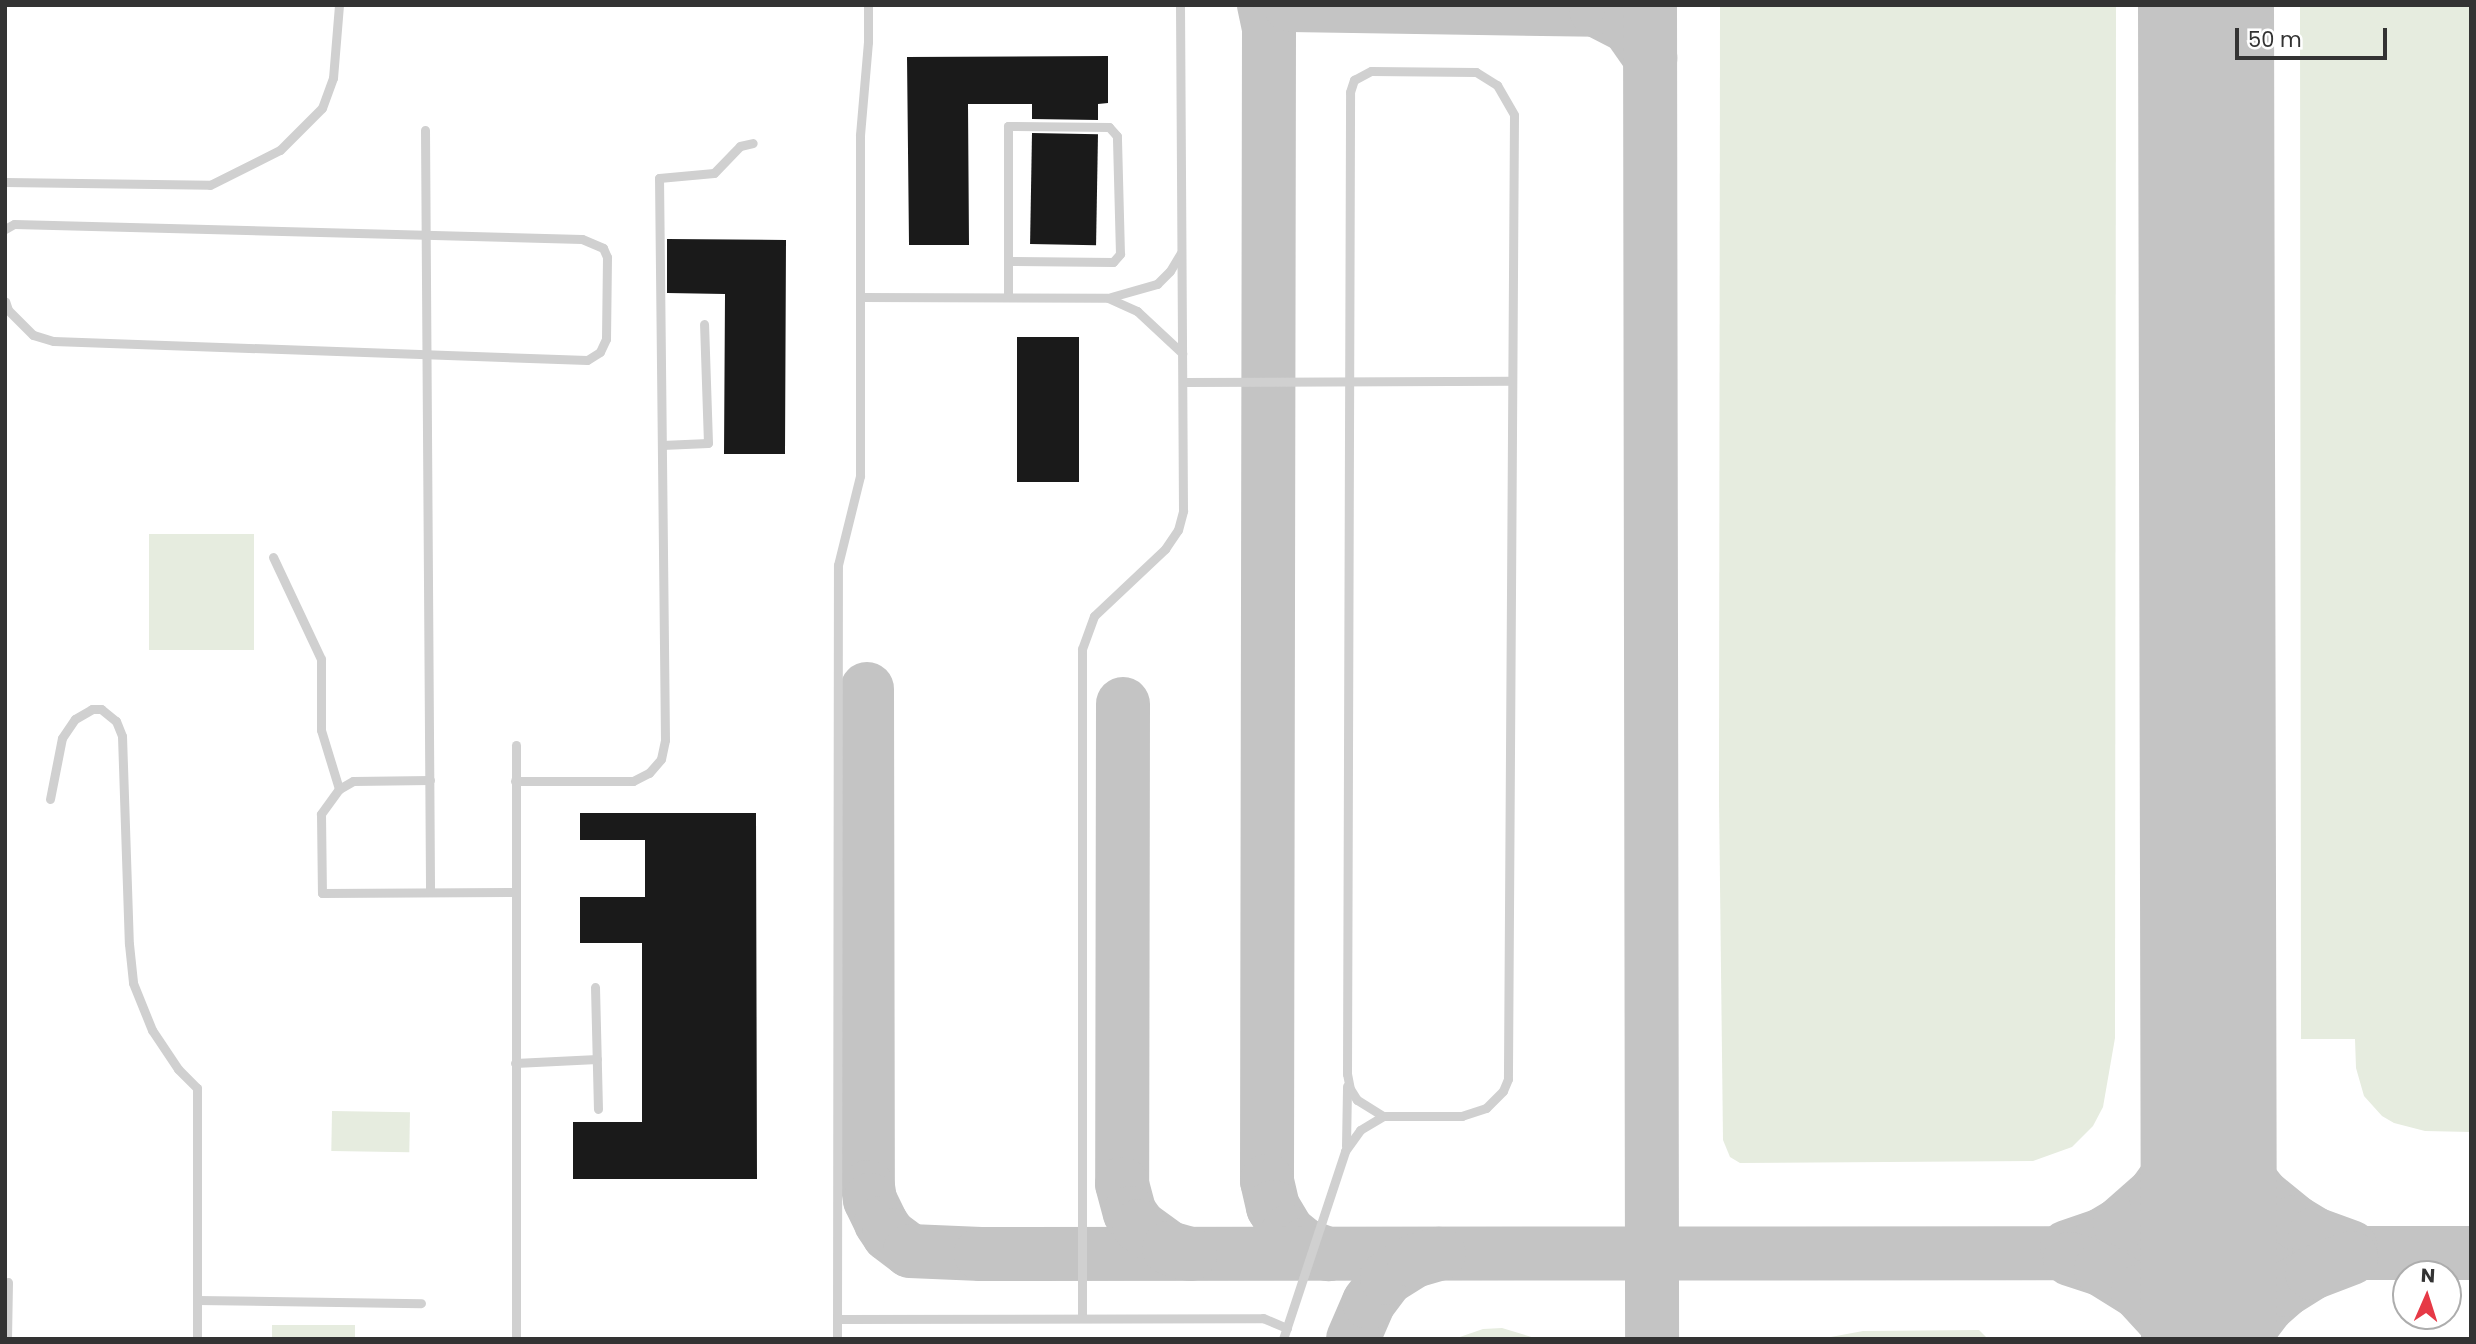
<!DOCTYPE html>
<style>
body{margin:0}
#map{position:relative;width:2476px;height:1344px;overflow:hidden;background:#fff;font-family:Poppins,sans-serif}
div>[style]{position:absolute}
.green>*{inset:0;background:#e6ecdf;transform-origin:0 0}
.taxiway>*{height:54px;margin:-27px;padding:0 27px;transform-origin:27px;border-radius:27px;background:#c4c4c4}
.runway>*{height:136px;margin:-68px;padding:0 68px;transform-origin:68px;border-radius:68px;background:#c4c4c4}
.building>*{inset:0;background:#1a1a1a;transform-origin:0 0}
.service>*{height:9px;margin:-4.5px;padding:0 4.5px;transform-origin:4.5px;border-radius:4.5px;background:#d0d0d0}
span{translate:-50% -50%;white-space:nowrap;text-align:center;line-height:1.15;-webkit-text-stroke:7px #fff;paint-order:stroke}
.frame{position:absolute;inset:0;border:7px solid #333;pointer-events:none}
.north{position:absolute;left:2392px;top:1260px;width:70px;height:70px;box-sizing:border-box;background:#fff;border:2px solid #adadad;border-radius:50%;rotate:3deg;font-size:19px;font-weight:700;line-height:28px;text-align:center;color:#333}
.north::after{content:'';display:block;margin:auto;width:24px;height:32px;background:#e63946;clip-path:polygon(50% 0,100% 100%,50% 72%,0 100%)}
.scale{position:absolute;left:2235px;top:28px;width:152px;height:32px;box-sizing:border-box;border:4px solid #333;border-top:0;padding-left:9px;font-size:21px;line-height:24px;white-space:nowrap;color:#333;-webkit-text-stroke:5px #fff;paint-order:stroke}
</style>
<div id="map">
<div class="green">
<div style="clip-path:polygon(1720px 5px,2116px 5px,2115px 1038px,2103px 1107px,2093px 1126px,2072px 1147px,2033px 1161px,1740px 1163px,1730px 1157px,1723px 1140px,1719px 799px)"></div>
<div style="clip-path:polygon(2300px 5px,2471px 5px,2471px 1132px,2425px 1131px,2394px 1123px,2382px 1116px,2364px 1096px,2356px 1068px,2355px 1039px,2301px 1039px)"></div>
<div style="left:254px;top:534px;width:116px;height:105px;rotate:90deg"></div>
<div style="left:332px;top:1111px;width:78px;height:40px;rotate:1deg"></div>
<div style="left:355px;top:1325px;width:14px;height:83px;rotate:90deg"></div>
<div style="clip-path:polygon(1502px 1328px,1538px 1339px,1454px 1339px,1483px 1329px)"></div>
<div style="clip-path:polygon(1979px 1330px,1988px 1339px,1820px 1339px,1863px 1331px)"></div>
</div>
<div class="taxiway">
<div style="left:1264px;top:5px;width:25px;rotate:78deg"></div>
<div style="left:1269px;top:29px;width:1152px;rotate:90.1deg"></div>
<div style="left:1267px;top:1181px;width:27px;rotate:77deg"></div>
<div style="left:1273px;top:1207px;width:29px;rotate:59deg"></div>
<div style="left:1288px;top:1232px;width:21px;rotate:39deg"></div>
<div style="left:1304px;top:1245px;width:26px;rotate:21deg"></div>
<div style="left:1290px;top:5px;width:306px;rotate:0.9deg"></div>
<div style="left:1596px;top:10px;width:36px;rotate:27deg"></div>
<div style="left:1628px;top:26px;width:39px;rotate:55deg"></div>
<div style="left:1650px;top:5px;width:1334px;rotate:89.91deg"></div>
<div style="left:867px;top:689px;width:498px;rotate:89.9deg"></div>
<div style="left:868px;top:1187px;width:13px;rotate:81deg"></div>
<div style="left:870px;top:1200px;width:25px;rotate:64deg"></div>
<div style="left:881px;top:1223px;width:14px;rotate:56deg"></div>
<div style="left:889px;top:1235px;width:26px;rotate:37deg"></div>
<div style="left:910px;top:1251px;width:71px;rotate:2.4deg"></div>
<div style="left:981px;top:1254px;width:1490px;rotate:-0.04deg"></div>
<div style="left:1123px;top:704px;width:480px;rotate:90.1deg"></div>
<div style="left:1122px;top:1184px;width:30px;rotate:75deg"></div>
<div style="left:1130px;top:1213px;width:16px;rotate:55deg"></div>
<div style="left:1139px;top:1226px;width:37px;rotate:36deg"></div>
<div style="left:1169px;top:1248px;width:22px;rotate:16deg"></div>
<div style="left:2208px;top:1088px;width:59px;rotate:72.2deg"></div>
<div style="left:2226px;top:1144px;width:21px;rotate:61deg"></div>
<div style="left:2236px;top:1162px;width:42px;rotate:51.8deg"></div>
<div style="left:2262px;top:1195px;width:43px;rotate:39.3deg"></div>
<div style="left:2295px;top:1222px;width:23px;rotate:31deg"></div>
<div style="left:2315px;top:1234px;width:38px;rotate:20deg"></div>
<div style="left:2067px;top:1247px;width:37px;rotate:-19deg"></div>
<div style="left:2102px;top:1235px;width:21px;rotate:-31deg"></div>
<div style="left:2120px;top:1224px;width:47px;rotate:-41.5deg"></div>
<div style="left:2155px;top:1193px;width:48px;rotate:-54.3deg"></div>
<div style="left:2183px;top:1154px;width:46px;rotate:-65.7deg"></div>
<div style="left:2202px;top:1112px;width:25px;rotate:-76deg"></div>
<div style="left:2070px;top:1259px;width:33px;rotate:18deg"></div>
<div style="left:2101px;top:1269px;width:44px;rotate:31.9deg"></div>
<div style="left:2138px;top:1292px;width:64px;rotate:47.5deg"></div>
<div style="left:1353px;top:1339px;width:40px;rotate:-66.6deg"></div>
<div style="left:1369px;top:1302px;width:30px;rotate:-53deg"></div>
<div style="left:1387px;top:1278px;width:32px;rotate:-32deg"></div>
<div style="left:1414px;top:1261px;width:26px;rotate:-16deg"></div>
<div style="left:2242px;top:1339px;width:43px;rotate:-52.6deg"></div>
<div style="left:2268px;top:1305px;width:23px;rotate:-41deg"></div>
<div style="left:2285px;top:1290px;width:32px;rotate:-32deg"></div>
<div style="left:2312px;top:1273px;width:42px;rotate:-21deg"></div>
</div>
<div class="runway">
<div style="left:2206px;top:5px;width:1334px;rotate:89.87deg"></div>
</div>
<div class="building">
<div style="clip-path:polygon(1108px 56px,1108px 103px,1098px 104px,1098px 120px,1032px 119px,1032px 104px,968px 104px,969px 245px,909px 245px,907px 57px)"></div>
<div style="left:1032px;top:133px;width:66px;height:111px;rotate:1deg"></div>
<div style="clip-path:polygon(667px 239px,786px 240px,785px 454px,724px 454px,725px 294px,667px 293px)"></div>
<div style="left:1017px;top:337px;width:62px;height:145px"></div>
<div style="clip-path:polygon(580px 813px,756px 813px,757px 1179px,573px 1179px,573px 1122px,642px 1122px,642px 943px,580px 943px,580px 897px,645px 897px,645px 840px,580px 840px)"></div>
</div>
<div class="service">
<div style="left:1371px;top:71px;width:105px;rotate:0.5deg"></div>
<div style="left:1476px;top:72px;width:25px;rotate:32deg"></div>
<div style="left:1497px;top:85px;width:34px;rotate:60deg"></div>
<div style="left:1514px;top:115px;width:964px;rotate:90.36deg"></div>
<div style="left:1508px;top:1079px;width:13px;rotate:113deg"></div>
<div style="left:1503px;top:1091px;width:24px;rotate:135deg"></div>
<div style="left:1486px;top:1108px;width:25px;rotate:162deg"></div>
<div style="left:1462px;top:1116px;width:79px;rotate:180deg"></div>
<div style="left:1383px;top:1116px;width:31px;rotate:-148deg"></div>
<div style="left:1357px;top:1100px;width:13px;rotate:-122deg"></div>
<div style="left:1350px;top:1089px;width:15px;rotate:-101deg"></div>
<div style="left:1347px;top:1074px;width:982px;rotate:-89.82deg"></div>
<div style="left:1350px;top:92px;width:13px;rotate:-72deg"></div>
<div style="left:1354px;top:80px;width:19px;rotate:-28deg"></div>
<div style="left:425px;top:130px;width:762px;rotate:89.62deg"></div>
<div style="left:5px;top:182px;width:205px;rotate:0.8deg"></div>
<div style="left:210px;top:185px;width:78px;rotate:-26.6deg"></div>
<div style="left:280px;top:150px;width:59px;rotate:-45deg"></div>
<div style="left:322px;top:108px;width:32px;rotate:-70deg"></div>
<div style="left:333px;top:78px;width:73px;rotate:-85.3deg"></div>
<div style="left:5px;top:229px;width:10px;rotate:-29deg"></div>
<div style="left:14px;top:224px;width:568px;rotate:1.51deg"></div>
<div style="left:582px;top:239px;width:23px;rotate:23deg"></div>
<div style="left:603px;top:248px;width:10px;rotate:66deg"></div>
<div style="left:607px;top:257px;width:82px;rotate:90.7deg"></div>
<div style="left:606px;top:339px;width:14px;rotate:115deg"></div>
<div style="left:600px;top:352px;width:15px;rotate:148deg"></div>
<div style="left:587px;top:360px;width:534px;rotate:-177.96deg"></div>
<div style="left:53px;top:341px;width:21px;rotate:-163deg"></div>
<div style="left:33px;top:335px;width:35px;rotate:-135deg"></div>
<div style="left:8px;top:310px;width:9px;rotate:-108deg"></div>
<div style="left:1008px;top:261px;width:105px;rotate:0.5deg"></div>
<div style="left:1113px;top:262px;width:11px;rotate:-49deg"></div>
<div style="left:1120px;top:254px;width:118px;rotate:-91.5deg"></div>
<div style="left:1117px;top:136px;width:12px;rotate:-132deg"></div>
<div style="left:1109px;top:127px;width:101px;rotate:-179.4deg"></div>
<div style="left:1008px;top:126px;width:171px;rotate:90deg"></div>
<div style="left:860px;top:297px;width:248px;rotate:0.2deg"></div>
<div style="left:1108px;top:298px;width:32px;rotate:24deg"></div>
<div style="left:1137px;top:311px;width:62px;rotate:43deg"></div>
<div style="left:1111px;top:297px;width:48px;rotate:-15.8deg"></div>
<div style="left:1157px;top:284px;width:18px;rotate:-45deg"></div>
<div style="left:1170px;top:271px;width:21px;rotate:-59deg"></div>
<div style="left:1183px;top:382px;width:329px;rotate:-0.2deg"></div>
<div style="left:662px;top:445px;width:46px;rotate:-2.5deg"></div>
<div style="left:708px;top:443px;width:119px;rotate:-91.9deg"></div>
<div style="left:273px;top:557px;width:113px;rotate:64.8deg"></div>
<div style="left:321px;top:659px;width:71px;rotate:90deg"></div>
<div style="left:321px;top:730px;width:62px;rotate:73deg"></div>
<div style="left:430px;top:780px;width:77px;rotate:179.3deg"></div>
<div style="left:353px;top:781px;width:16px;rotate:150deg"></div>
<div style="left:339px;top:789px;width:31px;rotate:126deg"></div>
<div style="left:321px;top:814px;width:79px;rotate:89.3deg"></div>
<div style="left:322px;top:893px;width:192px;rotate:-0.3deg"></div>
<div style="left:515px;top:781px;width:118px"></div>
<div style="left:633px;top:781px;width:18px;rotate:-27deg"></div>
<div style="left:649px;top:773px;width:18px;rotate:-49deg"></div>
<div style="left:661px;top:759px;width:19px;rotate:-78deg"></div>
<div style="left:665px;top:740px;width:562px;rotate:-90.61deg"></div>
<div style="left:659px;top:178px;width:55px;rotate:-5.2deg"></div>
<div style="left:714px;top:173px;width:37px;rotate:-46deg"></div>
<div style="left:740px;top:146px;width:13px;rotate:-13deg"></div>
<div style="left:50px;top:799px;width:62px;rotate:-78.9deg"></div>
<div style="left:62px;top:738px;width:23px;rotate:-56deg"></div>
<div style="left:75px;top:719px;width:20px;rotate:-30deg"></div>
<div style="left:92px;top:709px;width:9px"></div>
<div style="left:101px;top:709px;width:19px;rotate:39deg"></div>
<div style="left:116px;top:721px;width:16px;rotate:68deg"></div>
<div style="left:122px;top:736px;width:208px;rotate:88.1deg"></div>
<div style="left:129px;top:944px;width:39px;rotate:84deg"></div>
<div style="left:133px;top:983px;width:51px;rotate:68deg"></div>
<div style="left:152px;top:1030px;width:47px;rotate:56.3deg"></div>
<div style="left:178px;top:1069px;width:27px;rotate:45deg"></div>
<div style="left:197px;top:1088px;width:251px;rotate:90deg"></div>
<div style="left:595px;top:987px;width:122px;rotate:88.6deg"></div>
<div style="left:515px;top:1063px;width:82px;rotate:-2.8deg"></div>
<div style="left:1346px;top:1146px;width:60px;rotate:-89deg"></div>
<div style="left:197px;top:1300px;width:224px;rotate:0.8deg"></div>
<div style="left:1082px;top:1318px;width:669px;rotate:-90deg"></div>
<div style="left:1082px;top:649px;width:35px;rotate:-70deg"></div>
<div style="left:1094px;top:616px;width:98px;rotate:-43.3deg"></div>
<div style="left:1165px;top:549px;width:23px;rotate:-56deg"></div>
<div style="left:1178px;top:530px;width:20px;rotate:-75deg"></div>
<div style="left:1183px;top:511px;width:506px;rotate:-90.34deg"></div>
<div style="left:837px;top:1319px;width:426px;rotate:-0.1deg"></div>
<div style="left:1263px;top:1318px;width:26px;rotate:23deg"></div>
<div style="left:7px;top:1339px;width:57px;rotate:-89deg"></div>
<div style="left:516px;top:1339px;width:594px;rotate:-90deg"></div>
<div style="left:837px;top:1339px;width:774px;rotate:-89.93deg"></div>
<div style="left:838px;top:565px;width:92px;rotate:-76.1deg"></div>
<div style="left:860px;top:476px;width:341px;rotate:-90deg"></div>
<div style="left:860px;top:135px;width:93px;rotate:-85.1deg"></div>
<div style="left:868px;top:42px;width:37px;rotate:-90deg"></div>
<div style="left:1283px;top:1339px;width:198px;rotate:-71.7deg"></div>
<div style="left:1345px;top:1151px;width:26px;rotate:-54deg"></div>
<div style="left:1360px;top:1130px;width:27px;rotate:-31deg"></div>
</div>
<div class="frame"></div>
<div class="north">N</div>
<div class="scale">50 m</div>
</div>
